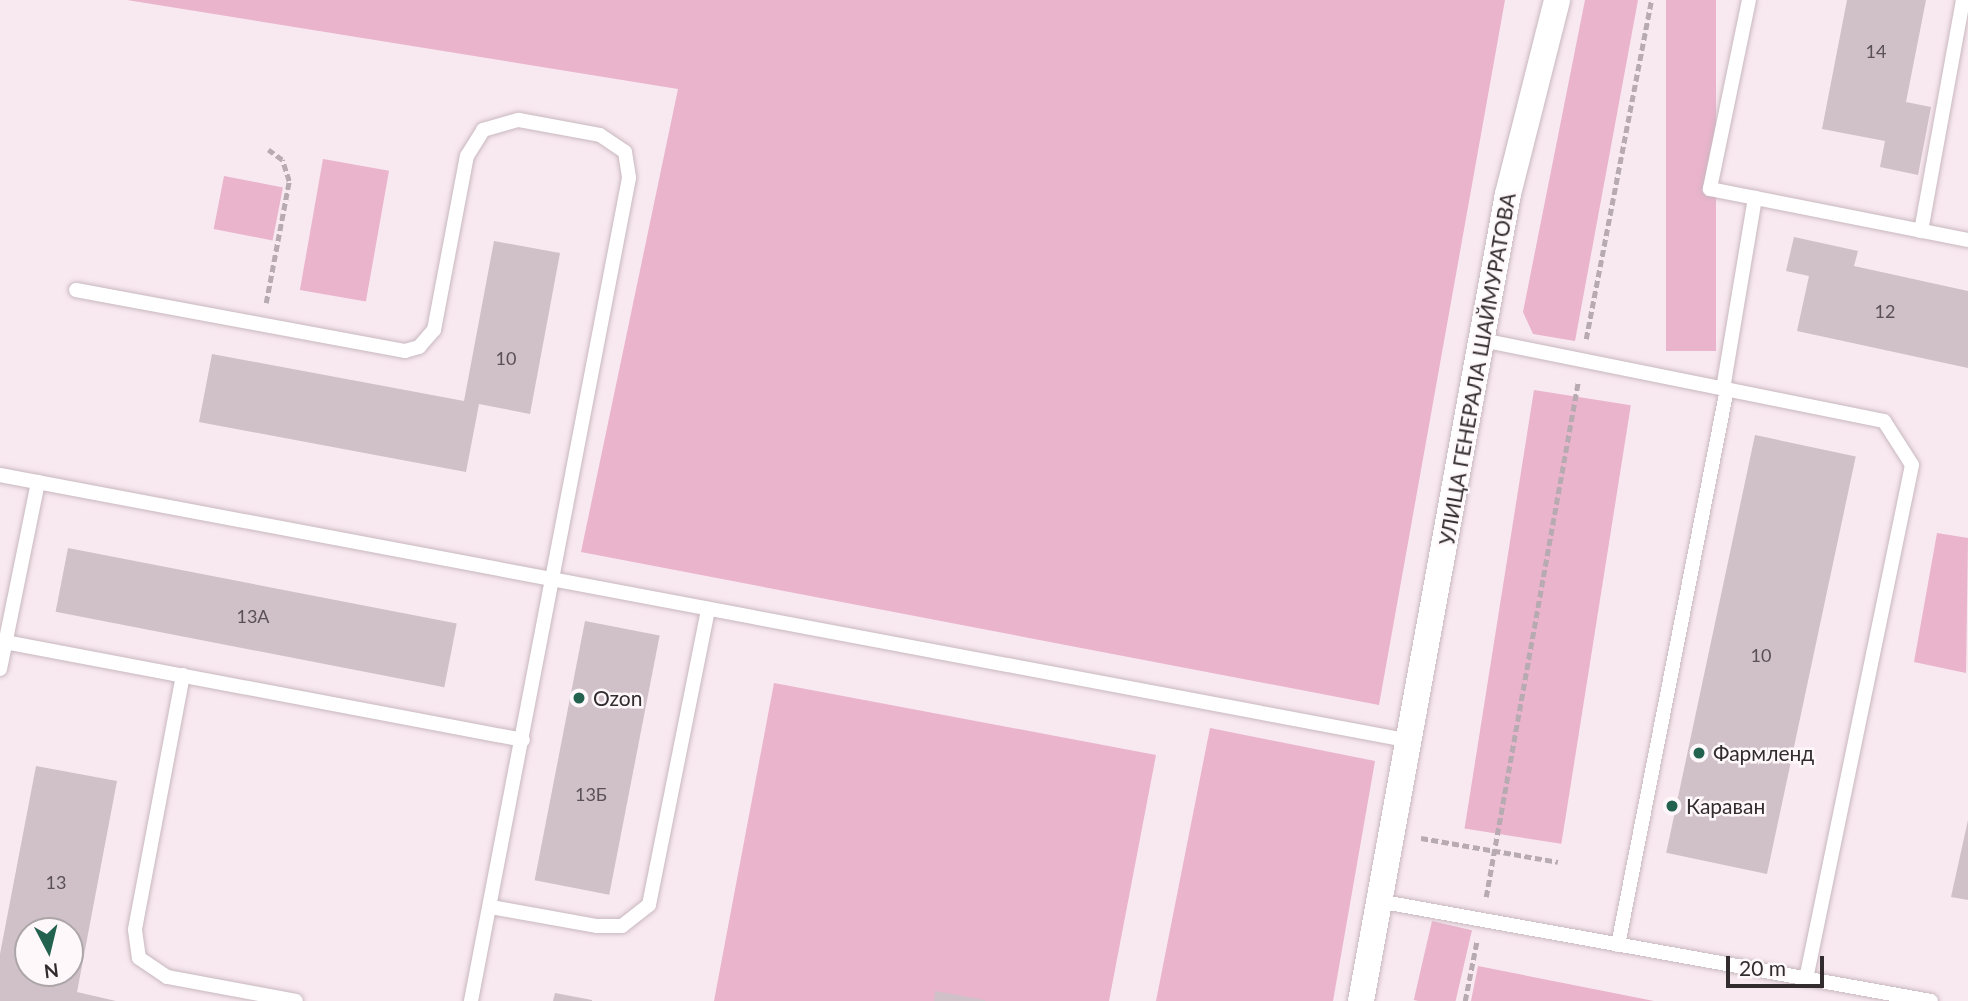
<!DOCTYPE html>
<meta charset="utf-8">
<style>
body{margin:0}
#map{position:relative;width:1968px;height:1001px;overflow:hidden;background:#f8e8ef;font-family:Lato,sans-serif}
div>[style]{position:absolute}
.green>*{inset:0;background:#e9b4cc;transform-origin:0 0}
.building>*{inset:0;background:#d0c0c7;transform-origin:0 0}
.path>*{height:4.5px;margin-top:-2.25px;transform-origin:0;background:repeating-linear-gradient(90deg,#b7aab0 0 7px,transparent 0 10.5px)}
.roads{filter:drop-shadow(0 0 2px #c8b8bf) drop-shadow(0 0 2px #c8b8bf)}
.service>*{height:14px;margin:-7px;padding:0 7px;transform-origin:7px;border-radius:7px;background:#fff}
.minor>*{height:26px;margin:-13px;padding:0 13px;transform-origin:13px;border-radius:13px;background:#fff}
.dots>*{width:19px;height:19px;translate:-50% -50%;box-sizing:border-box;border:4px solid #fff8fb;border-radius:50%}
span{translate:-50% -50%;white-space:nowrap;text-align:center;line-height:1.15;-webkit-text-stroke:5px #fff8fb;paint-order:stroke}
.number-label{font-size:18px;color:#5a5155}
.number-label span{-webkit-text-stroke-width:0}
.street-label{font-size:21px;color:#322c2f}
.poi-label{font-size:21px;color:#322c2f}
.left{translate:0 -50%;text-align:left}
.north{position:absolute;left:14px;top:917px;width:70px;height:70px;box-sizing:border-box;background:#fff8fb;border:2px solid #ada6a9;border-radius:50%;rotate:173deg;font-size:19px;font-weight:700;line-height:28px;text-align:center;color:#322c2f}
.north::after{content:'';display:block;margin:auto;width:24px;height:32px;background:#23624f;clip-path:polygon(50% 0,100% 100%,50% 72%,0 100%)}
.scale{position:absolute;left:1726px;top:956px;width:98px;height:32px;box-sizing:border-box;border:4px solid #322c2f;border-top:0;padding-left:9px;font-size:21px;line-height:24px;white-space:nowrap;color:#322c2f;-webkit-text-stroke:5px #fff8fb;paint-order:stroke}
</style>
<div id="map">
<div class="green">
<div style="clip-path:polygon(127px 0,1505px 0,1379px 705px,581px 552px,678px 89px)"></div>
<div style="clip-path:polygon(1585px 0,1638px 0,1575px 341px,1533px 334px,1523px 312px)"></div>
<div style="left:1666px;top:0;width:50px;height:351px"></div>
<div style="left:323px;top:159px;width:67px;height:133px;rotate:10deg"></div>
<div style="left:224px;top:176px;width:60px;height:54px;rotate:11deg"></div>
<div style="left:1534px;top:390px;width:98px;height:444px;rotate:9deg"></div>
<div style="clip-path:polygon(1937px 533px,1968px 538px,1966px 673px,1914px 662px)"></div>
<div style="clip-path:polygon(774px 683px,1156px 755px,1109px 1001px,714px 1001px)"></div>
<div style="clip-path:polygon(1210px 728px,1375px 761px,1333px 1001px,1156px 1001px)"></div>
<div style="left:1432px;top:921px;width:41px;height:81px;rotate:13deg"></div>
<div style="clip-path:polygon(1478px 966px,1654px 1001px,1471px 1001px)"></div>
</div>
<div class="building">
<div style="clip-path:polygon(1847px 0,1926px 0,1906px 102px,1931px 107px,1918px 175px,1880px 167px,1885px 141px,1822px 129px)"></div>
<div style="clip-path:polygon(1794px 237px,1858px 251px,1854px 266px,1968px 291px,1968px 368px,1797px 331px,1809px 276px,1786px 271px)"></div>
<div style="clip-path:polygon(494px 241px,560px 253px,530px 414px,479px 404px,466px 472px,199px 422px,212px 354px,464px 401px)"></div>
<div style="left:1755px;top:435px;width:103px;height:427px;rotate:12deg"></div>
<div style="left:68px;top:548px;width:396px;height:65px;rotate:11deg"></div>
<div style="left:585px;top:621px;width:76px;height:264px;rotate:11deg"></div>
<div style="clip-path:polygon(evenodd,36px 766px,117px 781px,77px 992px,116px 1001px,0 1001px,0 954px,36px 766px,28px 931px,70px 931px,70px 973px,28px 973px,28px 931px)"></div>
<div style="clip-path:polygon(1968px 820px,1968px 900px,1951px 897px)"></div>
<div style="clip-path:polygon(935px 991px,985px 1000px,985px 1001px,934px 1001px)"></div>
<div style="clip-path:polygon(555px 993px,592px 1000px,592px 1001px,553px 1001px)"></div>
</div>
<div class="path">
<div style="left:266px;top:303px;width:124px;rotate:-79.3deg"></div>
<div style="left:289px;top:181px;width:22px;rotate:-108deg"></div>
<div style="left:282px;top:160px;width:17px;rotate:-144deg"></div>
<div style="left:1586px;top:339px;width:345px;rotate:-79.1deg"></div>
<div style="left:1421px;top:838px;width:139px;rotate:9.9deg"></div>
<div style="left:1486px;top:897px;width:523px;rotate:-79.87deg"></div>
<div style="left:1465px;top:1001px;width:62px;rotate:-78.9deg"></div>
</div>
<div class="roads">
<div class="service">
<div style="left:1749px;top:0;width:193px;rotate:101.7deg"></div>
<div style="left:1710px;top:189px;width:263px;rotate:11.2deg"></div>
<div style="left:1921px;top:231px;width:235px;rotate:-79.7deg"></div>
<div style="left:76px;top:290px;width:335px;rotate:10.5deg"></div>
<div style="left:405px;top:351px;width:15px;rotate:-16deg"></div>
<div style="left:419px;top:347px;width:23px;rotate:-49deg"></div>
<div style="left:434px;top:330px;width:177px;rotate:-79.3deg"></div>
<div style="left:467px;top:156px;width:31px;rotate:-58deg"></div>
<div style="left:483px;top:130px;width:37px;rotate:-16deg"></div>
<div style="left:519px;top:120px;width:82px;rotate:10.5deg"></div>
<div style="left:600px;top:135px;width:30px;rotate:34deg"></div>
<div style="left:625px;top:152px;width:26px;rotate:81deg"></div>
<div style="left:629px;top:178px;width:838px;rotate:100.87deg"></div>
<div style="left:1482px;top:340px;width:410px;rotate:11.4deg"></div>
<div style="left:1884px;top:421px;width:52px;rotate:57.5deg"></div>
<div style="left:1912px;top:465px;width:525px;rotate:101.65deg"></div>
<div style="left:1723px;top:389px;width:194px;rotate:-80.5deg"></div>
<div style="left:0;top:475px;width:1435px;rotate:10.68deg"></div>
<div style="left:5px;top:642px;width:527px;rotate:10.71deg"></div>
<div style="left:0;top:669px;width:191px;rotate:-78.5deg"></div>
<div style="left:183px;top:675px;width:259px;rotate:100.7deg"></div>
<div style="left:135px;top:930px;width:28px;rotate:82deg"></div>
<div style="left:139px;top:958px;width:34px;rotate:34deg"></div>
<div style="left:167px;top:977px;width:131px;rotate:10.5deg"></div>
<div style="left:1378px;top:901px;width:562px;rotate:10.25deg"></div>
<div style="left:491px;top:907px;width:108px;rotate:10.2deg"></div>
<div style="left:597px;top:926px;width:25px"></div>
<div style="left:622px;top:926px;width:34px;rotate:-38deg"></div>
<div style="left:649px;top:905px;width:302px;rotate:-78.7deg"></div>
<div style="left:1618px;top:945px;width:567px;rotate:-78.91deg"></div>
</div>
<div class="minor">
<div style="left:1361px;top:1001px;width:820px;rotate:-79.68deg"></div>
<div style="left:1508px;top:194px;width:200px;rotate:-75.8deg"></div>
</div>
</div>
<div class="dots">
<div style="left:579px;top:698px;background:#23624f"></div>
<div style="left:1699px;top:753px;background:#23624f"></div>
<div style="left:1672px;top:806px;background:#23624f"></div>
</div>
<div class="number-label">
<span style="left:1876px;top:51px">14</span>
<span style="left:1885px;top:311px">12</span>
<span style="left:506px;top:358px">10</span>
<span style="left:253px;top:616px">13А</span>
<span style="left:1761px;top:655px">10</span>
<span style="left:591px;top:794px">13Б</span>
<span style="left:56px;top:882px">13</span>
</div>
<div class="street-label">
<span style="left:1477px;top:369px;rotate:-80deg">УЛИЦА ГЕНЕРАЛА ШАЙМУРАТОВА</span>
</div>
<div class="poi-label">
<span class="left" style="left:593px;top:698px">Ozon</span>
<span class="left" style="left:1713px;top:753px">Фармленд</span>
<span class="left" style="left:1686px;top:806px">Караван</span>
</div>
<div class="north">N</div>
<div class="scale">20 m</div>
</div>
